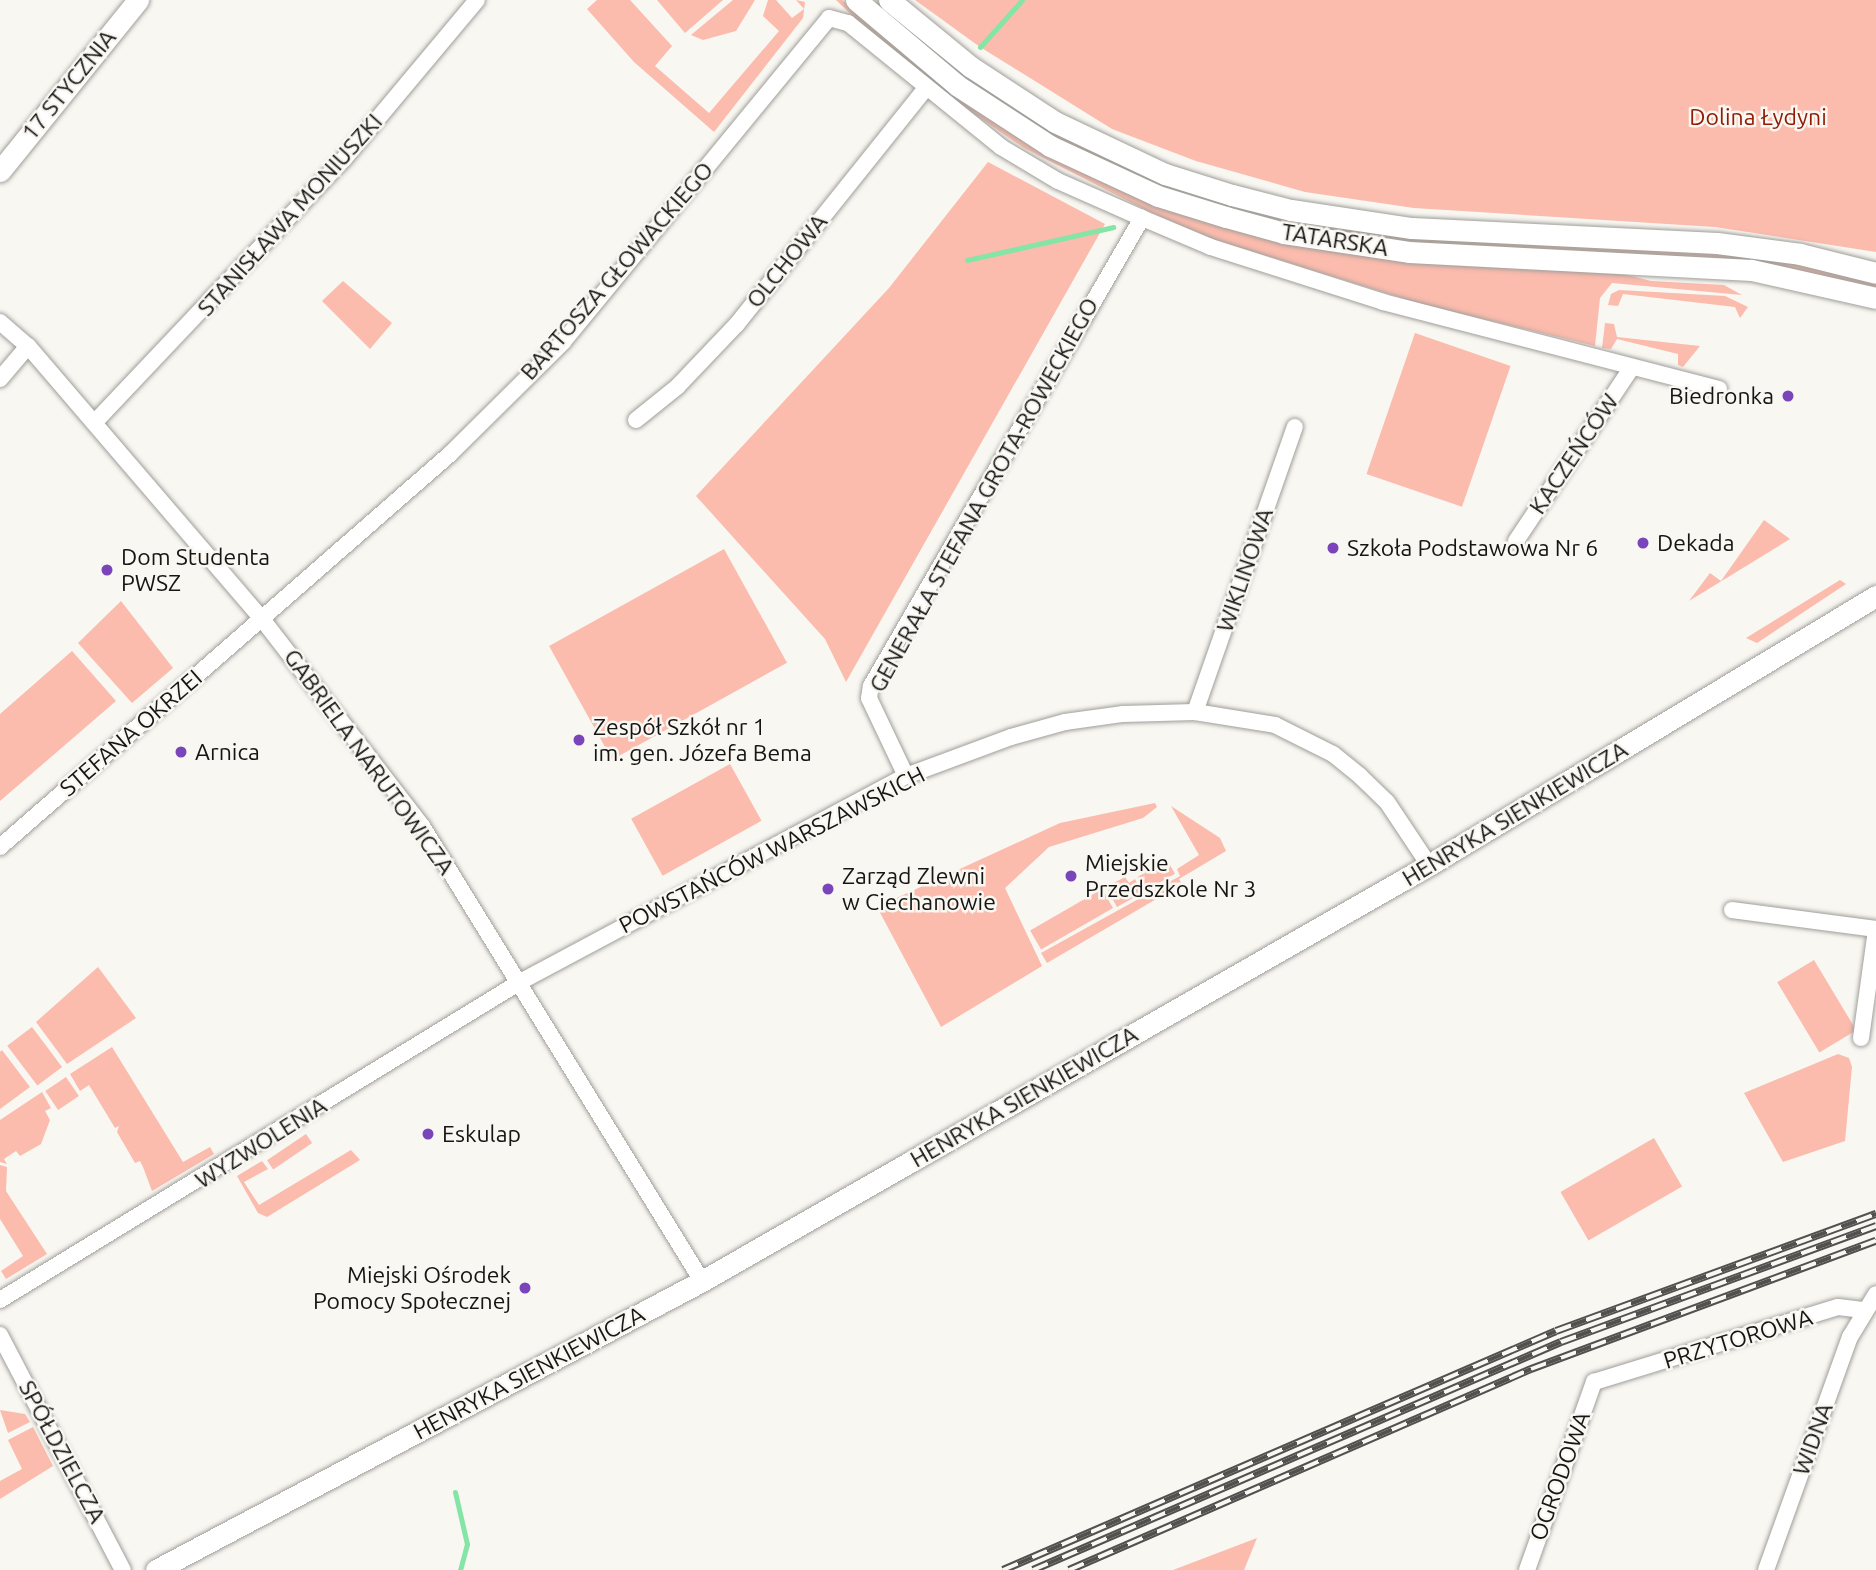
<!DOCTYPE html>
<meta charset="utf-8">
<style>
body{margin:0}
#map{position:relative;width:1876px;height:1570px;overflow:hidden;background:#f9f7f2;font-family:Ubuntu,sans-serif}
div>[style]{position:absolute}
.green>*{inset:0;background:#fbbbad;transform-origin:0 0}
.stream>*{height:5px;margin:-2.5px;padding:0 2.5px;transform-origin:2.5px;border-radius:2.5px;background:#85e5a6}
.roads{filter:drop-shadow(0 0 2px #9f9e99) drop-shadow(0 0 2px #9f9e99)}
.street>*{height:16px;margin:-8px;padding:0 8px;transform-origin:8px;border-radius:8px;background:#fff}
.secondary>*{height:21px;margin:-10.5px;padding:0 10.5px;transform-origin:10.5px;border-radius:10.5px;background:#fff}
.rail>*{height:8px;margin-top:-4px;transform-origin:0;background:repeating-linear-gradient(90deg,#f9f7f2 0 16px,#53514f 0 32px);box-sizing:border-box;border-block:2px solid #53514f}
.dots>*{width:19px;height:19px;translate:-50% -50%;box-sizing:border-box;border:4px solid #f9f7f2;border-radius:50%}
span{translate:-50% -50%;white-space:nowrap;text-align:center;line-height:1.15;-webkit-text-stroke:5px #f9f7f2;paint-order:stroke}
.street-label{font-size:23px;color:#161513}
.park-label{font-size:23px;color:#911a04}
.poi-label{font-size:23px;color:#161513}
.right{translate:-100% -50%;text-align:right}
.left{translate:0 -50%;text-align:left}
</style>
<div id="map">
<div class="green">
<div style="clip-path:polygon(597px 0,630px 0,672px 46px,655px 66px,709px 113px,779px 31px,763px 16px,768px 0,776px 0,792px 18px,804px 9px,796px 0,805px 2px,803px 18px,714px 132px,634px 62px,587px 9px)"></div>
<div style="clip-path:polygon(657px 0,723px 0,685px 33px)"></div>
<div style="clip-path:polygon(733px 0,755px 0,736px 31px,703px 40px,691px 35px)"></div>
<div style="clip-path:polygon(836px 0,842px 0,949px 90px,945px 95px,891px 53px)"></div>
<div style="clip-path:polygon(915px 0,1876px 0,1876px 252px,1715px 227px,1414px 208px,1305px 192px,1196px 161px,1112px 129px,980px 47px)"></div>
<div style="clip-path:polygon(981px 85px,1060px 135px,1130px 170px,1318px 225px,1429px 239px,1704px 252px,1778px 260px,1876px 282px,1876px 287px,1743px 260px,1427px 244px,1290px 224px,1137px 177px,1042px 130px,979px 89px)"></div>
<div style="clip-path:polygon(957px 96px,1059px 161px,1168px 208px,1612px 271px,1651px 281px,1724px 285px,1742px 295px,1612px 283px,1600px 298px,1595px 346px,1421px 304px,1215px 240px,1150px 212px,1024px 148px,954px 100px)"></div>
<div style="clip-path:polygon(988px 162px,1105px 224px,846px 682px,825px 639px,696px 496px,889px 288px)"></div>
<div style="clip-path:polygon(343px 281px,392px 323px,370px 349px,322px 301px)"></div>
<div style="clip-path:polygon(1619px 290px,1725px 296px,1748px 307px,1740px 318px,1735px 307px,1623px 294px,1618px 306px,1608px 305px,1611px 294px)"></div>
<div style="clip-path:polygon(1605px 323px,1614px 324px,1617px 337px,1700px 346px,1683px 367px,1678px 365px,1678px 354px,1617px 339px,1611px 349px,1602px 348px)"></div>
<div style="left:1415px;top:333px;width:101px;height:149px;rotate:19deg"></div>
<div style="clip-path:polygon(1764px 520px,1790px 539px,1689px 601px,1710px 573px,1721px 581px)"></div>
<div style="left:724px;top:549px;width:130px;height:200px;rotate:61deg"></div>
<div style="clip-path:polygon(1840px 580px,1846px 584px,1757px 643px,1746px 638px)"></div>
<div style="clip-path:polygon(121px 601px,173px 668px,132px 703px,78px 643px)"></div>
<div style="clip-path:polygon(72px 651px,116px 701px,0 801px,0 714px)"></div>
<div style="left:730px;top:764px;width:65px;height:113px;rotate:61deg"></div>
<div style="clip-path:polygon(1155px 803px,1157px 807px,1143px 818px,1049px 847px,1005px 888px,1042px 966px,941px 1027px,877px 907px,1060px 823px)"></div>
<div style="clip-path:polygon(1171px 806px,1220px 838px,1226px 851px,1179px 879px,1182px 884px,1047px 963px,1041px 953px,1180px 876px,1177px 869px,1199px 855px)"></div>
<div style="left:1167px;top:860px;width:16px;height:34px;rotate:60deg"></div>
<div style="clip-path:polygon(1125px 877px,1129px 883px,1135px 879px,1142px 893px,1117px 907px,1106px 887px)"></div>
<div style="left:1102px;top:889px;width:22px;height:83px;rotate:60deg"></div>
<div style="left:1814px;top:960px;width:82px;height:43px;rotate:59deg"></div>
<div style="clip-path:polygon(98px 967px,136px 1018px,67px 1064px,36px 1022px)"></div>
<div style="left:32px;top:1027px;width:50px;height:31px;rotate:53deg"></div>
<div style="clip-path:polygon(112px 1047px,183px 1162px,210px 1147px,214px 1154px,152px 1191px,143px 1167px,140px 1161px,135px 1163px,117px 1132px,119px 1126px,115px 1128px,89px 1085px,80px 1091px,70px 1074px)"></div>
<div style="clip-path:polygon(2px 1050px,30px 1087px,0 1109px,0 1052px)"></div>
<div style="clip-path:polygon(1838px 1054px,1849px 1058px,1852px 1067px,1845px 1141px,1783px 1162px,1744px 1093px)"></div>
<div style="left:66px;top:1077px;width:23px;height:25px;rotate:56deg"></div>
<div style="clip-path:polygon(42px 1092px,51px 1108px,45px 1111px,50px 1120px,41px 1144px,20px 1156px,16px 1151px,4px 1159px,7px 1164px,0 1162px,0 1120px)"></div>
<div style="left:306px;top:1134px;width:11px;height:47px;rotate:56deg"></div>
<div style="left:1654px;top:1138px;width:56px;height:108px;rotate:60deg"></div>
<div style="clip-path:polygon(351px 1150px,360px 1160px,267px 1217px,258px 1213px,237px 1176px,262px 1161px,268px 1169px,244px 1182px,259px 1205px)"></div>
<div style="clip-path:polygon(0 1165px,7px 1167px,6px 1191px,47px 1254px,6px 1279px,1px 1271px,23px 1256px,0 1219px)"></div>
<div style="clip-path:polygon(0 1410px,25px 1414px,30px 1422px,8px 1433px)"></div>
<div style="clip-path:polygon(33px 1427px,53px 1466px,0 1499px,0 1481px,22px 1469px,8px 1440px)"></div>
<div style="clip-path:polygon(1257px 1538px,1244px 1570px,1173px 1570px)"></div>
</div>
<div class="stream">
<div style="left:980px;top:47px;width:63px;rotate:-48.2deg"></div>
<div style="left:967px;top:260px;width:150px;rotate:-12.7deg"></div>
<div style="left:455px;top:1492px;width:53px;rotate:77deg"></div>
<div style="left:467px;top:1544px;width:27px;rotate:105deg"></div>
</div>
<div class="roads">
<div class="street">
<div style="left:0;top:322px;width:37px;rotate:41deg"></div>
<div style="left:28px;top:346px;width:360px;rotate:49.4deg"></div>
<div style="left:262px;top:619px;width:262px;rotate:52.3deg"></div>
<div style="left:422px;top:826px;width:534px;rotate:58.39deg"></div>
<div style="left:0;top:379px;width:43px;rotate:-49.7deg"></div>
<div style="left:636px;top:420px;width:53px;rotate:-38.8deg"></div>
<div style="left:677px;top:387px;width:87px;rotate:-46.4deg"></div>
<div style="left:737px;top:324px;width:301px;rotate:-51.3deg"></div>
<div style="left:95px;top:422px;width:362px;rotate:-46.6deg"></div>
<div style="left:344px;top:159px;width:207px;rotate:-50.1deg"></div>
<div style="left:1516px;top:541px;width:209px;rotate:-56.3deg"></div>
<div style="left:1195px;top:712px;width:302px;rotate:-70.7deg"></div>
<div style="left:906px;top:776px;width:86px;rotate:-115.4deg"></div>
<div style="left:869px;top:698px;width:12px;rotate:-81deg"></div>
<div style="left:871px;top:686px;width:541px;rotate:-59.93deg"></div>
<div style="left:0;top:847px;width:597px;rotate:-41.13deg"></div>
<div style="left:450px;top:454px;width:159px;rotate:-44.7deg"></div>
<div style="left:563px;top:342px;width:419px;rotate:-50.6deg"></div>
<div style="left:829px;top:18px;width:20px;rotate:15deg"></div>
<div style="left:848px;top:23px;width:197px;rotate:39deg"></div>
<div style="left:1001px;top:147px;width:66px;rotate:30.8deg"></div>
<div style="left:1058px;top:181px;width:92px;rotate:23.8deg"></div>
<div style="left:1142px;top:218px;width:75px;rotate:22.8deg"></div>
<div style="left:1211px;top:247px;width:181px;rotate:17.7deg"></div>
<div style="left:1383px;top:302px;width:347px;rotate:14.5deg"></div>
<div style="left:1732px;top:910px;width:145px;rotate:7.5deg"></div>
<div style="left:1861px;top:1038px;width:109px;rotate:-82.1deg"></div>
<div style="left:0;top:1300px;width:610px;rotate:-31.45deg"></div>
<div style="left:520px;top:982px;width:438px;rotate:-28.1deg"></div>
<div style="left:906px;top:776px;width:112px;rotate:-20.4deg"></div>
<div style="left:1011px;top:737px;width:56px;rotate:-15.5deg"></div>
<div style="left:1065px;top:722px;width:59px;rotate:-7.9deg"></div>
<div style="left:1123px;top:714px;width:72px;rotate:-1.6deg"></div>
<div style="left:1195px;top:712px;width:81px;rotate:9.2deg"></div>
<div style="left:1275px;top:725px;width:65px;rotate:26.6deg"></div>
<div style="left:1333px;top:754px;width:35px;rotate:39deg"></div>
<div style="left:1360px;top:776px;width:37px;rotate:44deg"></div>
<div style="left:1387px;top:802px;width:76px;rotate:56.3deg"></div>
<div style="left:0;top:1335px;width:265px;rotate:62.4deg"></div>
<div style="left:1527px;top:1570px;width:200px;rotate:-70.4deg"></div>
<div style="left:1594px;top:1382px;width:255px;rotate:-17.1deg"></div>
<div style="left:1838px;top:1307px;width:25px;rotate:7deg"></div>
<div style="left:1766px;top:1570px;width:248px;rotate:-70.2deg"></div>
<div style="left:1850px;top:1337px;width:50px;rotate:-58.8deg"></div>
</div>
<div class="secondary">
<div style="left:856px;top:0;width:133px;rotate:40.1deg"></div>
<div style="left:958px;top:86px;width:110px;rotate:33.1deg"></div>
<div style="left:1050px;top:146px;width:119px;rotate:24.8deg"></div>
<div style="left:1158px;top:196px;width:71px;rotate:17.2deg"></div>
<div style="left:1226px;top:217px;width:60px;rotate:15.4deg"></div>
<div style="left:1284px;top:233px;width:126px;rotate:8.6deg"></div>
<div style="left:1409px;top:252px;width:343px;rotate:3deg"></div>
<div style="left:1752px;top:270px;width:127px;rotate:12.7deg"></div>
<div style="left:889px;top:0;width:106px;rotate:39.3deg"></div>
<div style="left:971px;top:67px;width:100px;rotate:33.2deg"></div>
<div style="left:1055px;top:122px;width:122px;rotate:25.3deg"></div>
<div style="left:1165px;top:174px;width:70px;rotate:17.4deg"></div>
<div style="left:1232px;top:195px;width:61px;rotate:14.3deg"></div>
<div style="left:1291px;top:210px;width:122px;rotate:8.5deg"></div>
<div style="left:1412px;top:228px;width:305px;rotate:2.8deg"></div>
<div style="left:1717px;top:243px;width:84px;rotate:7.5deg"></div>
<div style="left:1800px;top:254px;width:78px;rotate:14deg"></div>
<div style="left:0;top:171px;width:220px;rotate:-51.1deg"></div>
<div style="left:156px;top:1570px;width:618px;rotate:-27.89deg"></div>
<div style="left:702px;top:1281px;width:838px;rotate:-29.78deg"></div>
<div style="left:1429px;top:865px;width:522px;rotate:-31.04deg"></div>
</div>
</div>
<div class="rail">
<div style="left:1003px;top:1570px;width:602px;rotate:-23.37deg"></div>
<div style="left:1556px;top:1331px;width:341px;rotate:-20.1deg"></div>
<div style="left:1033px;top:1570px;width:575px;rotate:-23.36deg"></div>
<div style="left:1561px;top:1342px;width:336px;rotate:-20.2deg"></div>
<div style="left:1069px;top:1570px;width:504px;rotate:-23.51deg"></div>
<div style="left:1531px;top:1369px;width:368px;rotate:-20.4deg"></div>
</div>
<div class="dots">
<div style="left:1788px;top:396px;background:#7a44bb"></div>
<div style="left:1643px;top:543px;background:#7a44bb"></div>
<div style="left:1333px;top:548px;background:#7a44bb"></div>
<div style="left:107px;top:570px;background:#7a44bb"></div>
<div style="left:579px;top:740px;background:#7a44bb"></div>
<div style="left:181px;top:752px;background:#7a44bb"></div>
<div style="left:1071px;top:876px;background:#7a44bb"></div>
<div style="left:828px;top:889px;background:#7a44bb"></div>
<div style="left:428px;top:1134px;background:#7a44bb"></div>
<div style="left:525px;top:1288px;background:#7a44bb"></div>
</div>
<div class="street-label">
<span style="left:69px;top:85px;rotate:-51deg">17 STYCZNIA</span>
<span style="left:290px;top:215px;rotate:-48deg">STANISŁAWA MONIUSZKI</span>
<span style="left:1335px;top:240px;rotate:9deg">TATARSKA</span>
<span style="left:787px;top:261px;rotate:-51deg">OLCHOWA</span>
<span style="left:617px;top:271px;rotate:-49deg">BARTOSZA GŁOWACKIEGO</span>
<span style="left:1574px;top:454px;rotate:-56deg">KACZEŃCÓW</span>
<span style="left:984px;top:495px;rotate:-61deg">GENERAŁA STEFANA GROTA-ROWECKIEGO</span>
<span style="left:1245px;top:570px;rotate:-71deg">WIKLINOWA</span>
<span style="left:131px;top:733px;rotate:-41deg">STEFANA OKRZEI</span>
<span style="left:369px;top:762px;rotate:54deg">GABRIELA NARUTOWICZA</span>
<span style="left:1515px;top:814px;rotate:-31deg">HENRYKA SIENKIEWICZA</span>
<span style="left:772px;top:850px;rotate:-27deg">POWSTAŃCÓW WARSZAWSKICH</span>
<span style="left:1024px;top:1097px;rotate:-30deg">HENRYKA SIENKIEWICZA</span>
<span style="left:261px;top:1143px;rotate:-32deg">WYZWOLENIA</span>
<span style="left:1738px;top:1339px;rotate:-17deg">PRZYTOROWA</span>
<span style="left:529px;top:1373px;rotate:-28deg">HENRYKA SIENKIEWICZA</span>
<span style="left:1813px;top:1439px;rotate:-70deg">WIDNA</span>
<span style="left:62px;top:1452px;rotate:62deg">SPÓŁDZIELCZA</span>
<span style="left:1560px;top:1476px;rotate:-70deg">OGRODOWA</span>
</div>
<div class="park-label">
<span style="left:1758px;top:117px">Dolina Łydyni</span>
</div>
<div class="poi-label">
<span class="right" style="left:1774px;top:396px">Biedronka</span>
<span class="left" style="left:1657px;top:543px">Dekada</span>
<span class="left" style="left:1347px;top:548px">Szkoła Podstawowa Nr 6</span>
<span class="left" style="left:121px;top:570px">Dom Studenta<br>PWSZ</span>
<span class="left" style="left:593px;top:740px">Zespół Szkół nr 1<br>im. gen. Józefa Bema</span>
<span class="left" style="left:195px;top:752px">Arnica</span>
<span class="left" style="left:1085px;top:876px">Miejskie<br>Przedszkole Nr 3</span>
<span class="left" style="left:842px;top:889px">Zarząd Zlewni<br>w Ciechanowie</span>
<span class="left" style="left:442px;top:1134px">Eskulap</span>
<span class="right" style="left:511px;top:1288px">Miejski Ośrodek<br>Pomocy Społecznej</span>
</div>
</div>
